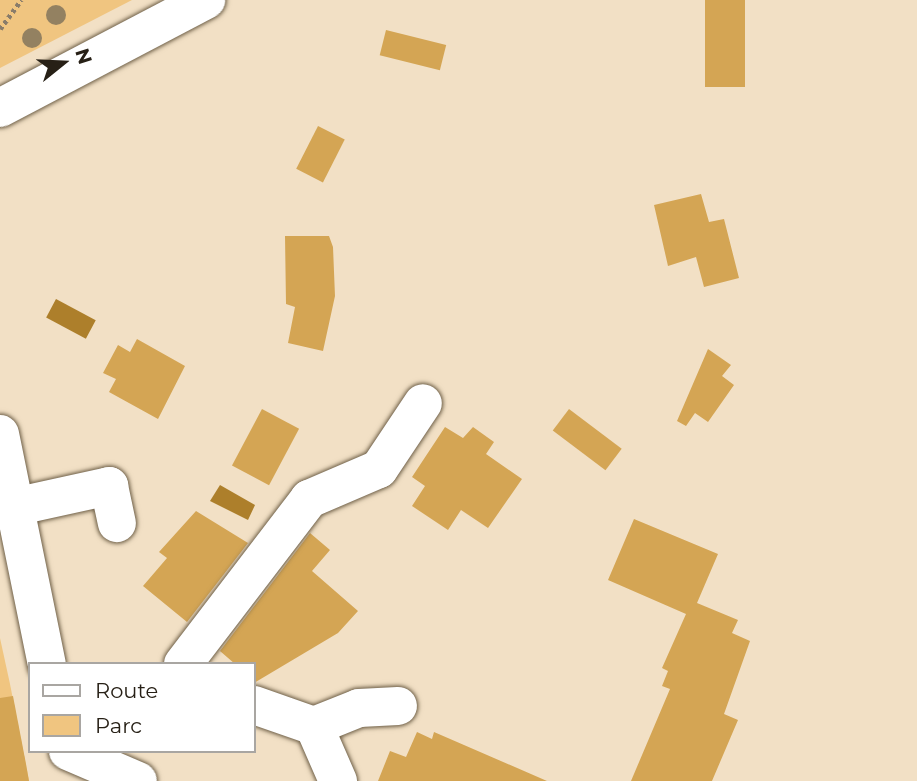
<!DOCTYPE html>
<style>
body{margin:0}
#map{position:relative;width:917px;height:781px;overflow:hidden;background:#f2e0c5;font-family:Montserrat,sans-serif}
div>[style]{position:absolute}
.green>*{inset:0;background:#f0c580}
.water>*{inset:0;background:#ad7f2b;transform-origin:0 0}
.building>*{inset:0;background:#d4a554;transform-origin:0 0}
.path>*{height:4.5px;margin-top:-2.25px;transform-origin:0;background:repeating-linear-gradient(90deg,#897c6a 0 3.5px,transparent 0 7px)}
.roads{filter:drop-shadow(0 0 2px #6f6048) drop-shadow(0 0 2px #6f6048)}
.minor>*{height:38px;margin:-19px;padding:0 19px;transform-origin:19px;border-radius:19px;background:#fff}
.trees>*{width:20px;height:20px;margin:-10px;border-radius:50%;background:#938161}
span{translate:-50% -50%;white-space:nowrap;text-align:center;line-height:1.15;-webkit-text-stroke:5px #fff;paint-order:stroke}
.legend{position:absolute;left:28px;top:662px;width:228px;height:91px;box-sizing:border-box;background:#fff;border:2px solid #a9a6a2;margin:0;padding:9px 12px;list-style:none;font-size:21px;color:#272016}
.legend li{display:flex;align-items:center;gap:14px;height:35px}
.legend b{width:35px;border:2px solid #a9a6a2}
.north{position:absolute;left:28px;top:28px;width:70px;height:70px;-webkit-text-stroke:5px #fff;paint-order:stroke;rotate:72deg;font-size:19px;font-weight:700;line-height:28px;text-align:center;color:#272016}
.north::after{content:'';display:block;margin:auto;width:24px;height:32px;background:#272016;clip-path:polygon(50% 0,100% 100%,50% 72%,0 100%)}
</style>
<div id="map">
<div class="green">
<div style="clip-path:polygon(0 0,132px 0,0 68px)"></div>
<div style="clip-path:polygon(0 638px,10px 684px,29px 781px,0 781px)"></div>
</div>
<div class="water">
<div style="left:56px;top:299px;width:45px;height:21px;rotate:28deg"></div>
<div style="clip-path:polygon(220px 485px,255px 505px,248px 520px,210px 501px)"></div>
</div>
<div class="building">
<div style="left:705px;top:0;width:40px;height:87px"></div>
<div style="left:386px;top:30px;width:62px;height:26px;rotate:14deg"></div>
<div style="left:318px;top:126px;width:30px;height:48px;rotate:27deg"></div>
<div style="clip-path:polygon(701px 194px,709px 222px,724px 219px,739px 278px,704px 287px,696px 257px,668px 266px,654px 205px)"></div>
<div style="clip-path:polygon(285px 236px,329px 236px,333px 247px,335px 296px,323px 351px,288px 343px,295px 307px,286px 304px)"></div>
<div style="clip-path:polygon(137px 339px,185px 366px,158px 419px,109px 392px,116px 379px,103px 373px,118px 345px,130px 352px)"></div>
<div style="clip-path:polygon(708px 349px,731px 365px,722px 376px,734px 385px,708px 422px,695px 413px,686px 426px,677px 421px)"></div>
<div style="left:262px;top:409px;width:42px;height:64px;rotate:28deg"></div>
<div style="left:569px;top:409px;width:66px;height:27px;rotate:37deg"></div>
<div style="clip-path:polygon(445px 427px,463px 438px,473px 427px,494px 442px,486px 454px,522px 479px,488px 528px,461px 510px,448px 530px,412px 506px,425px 486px,412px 477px)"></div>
<div style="clip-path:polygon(196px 511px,248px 543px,187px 622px,143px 586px,167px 558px,159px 552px)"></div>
<div style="clip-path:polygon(634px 519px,718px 554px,697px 603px,738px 620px,732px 633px,750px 641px,724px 714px,738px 720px,712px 781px,631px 781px,670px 689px,662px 686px,668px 671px,662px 668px,686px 614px,608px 580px)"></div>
<div style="clip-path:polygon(310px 533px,330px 550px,312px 571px,358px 611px,338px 633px,254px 683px,254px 664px,235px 664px,220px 651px)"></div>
<div style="clip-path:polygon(13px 696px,26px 764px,29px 781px,0 781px,0 698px)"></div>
<div style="clip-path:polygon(417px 732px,432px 739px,434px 732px,547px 781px,378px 781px,390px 751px,406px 757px)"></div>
</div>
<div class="path">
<div style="left:0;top:29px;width:36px;rotate:-54deg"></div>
</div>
<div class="roads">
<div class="minor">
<div style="left:0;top:108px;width:233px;rotate:-27.7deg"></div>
<div style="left:0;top:434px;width:235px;rotate:78.5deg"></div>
<div style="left:0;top:510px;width:112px;rotate:-12.4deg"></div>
<div style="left:109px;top:486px;width:38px;rotate:78deg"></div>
<div style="left:183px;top:664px;width:208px;rotate:-52.6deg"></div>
<div style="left:309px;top:499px;width:76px;rotate:-23.2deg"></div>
<div style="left:379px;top:469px;width:79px;rotate:-56.3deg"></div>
<div style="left:254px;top:705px;width:64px;rotate:19.3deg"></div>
<div style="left:314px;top:726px;width:48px;rotate:-21.8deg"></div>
<div style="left:359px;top:708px;width:39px;rotate:-3deg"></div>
<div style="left:314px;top:726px;width:60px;rotate:66.4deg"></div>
<div style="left:68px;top:751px;width:76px;rotate:23.2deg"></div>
</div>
</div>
<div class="trees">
<div style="left:56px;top:15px"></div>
<div style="left:32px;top:38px"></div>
</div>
<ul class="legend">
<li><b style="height:9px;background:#fff"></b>Route</li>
<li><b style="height:19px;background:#f0c580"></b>Parc</li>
</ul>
<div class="north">N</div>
</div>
